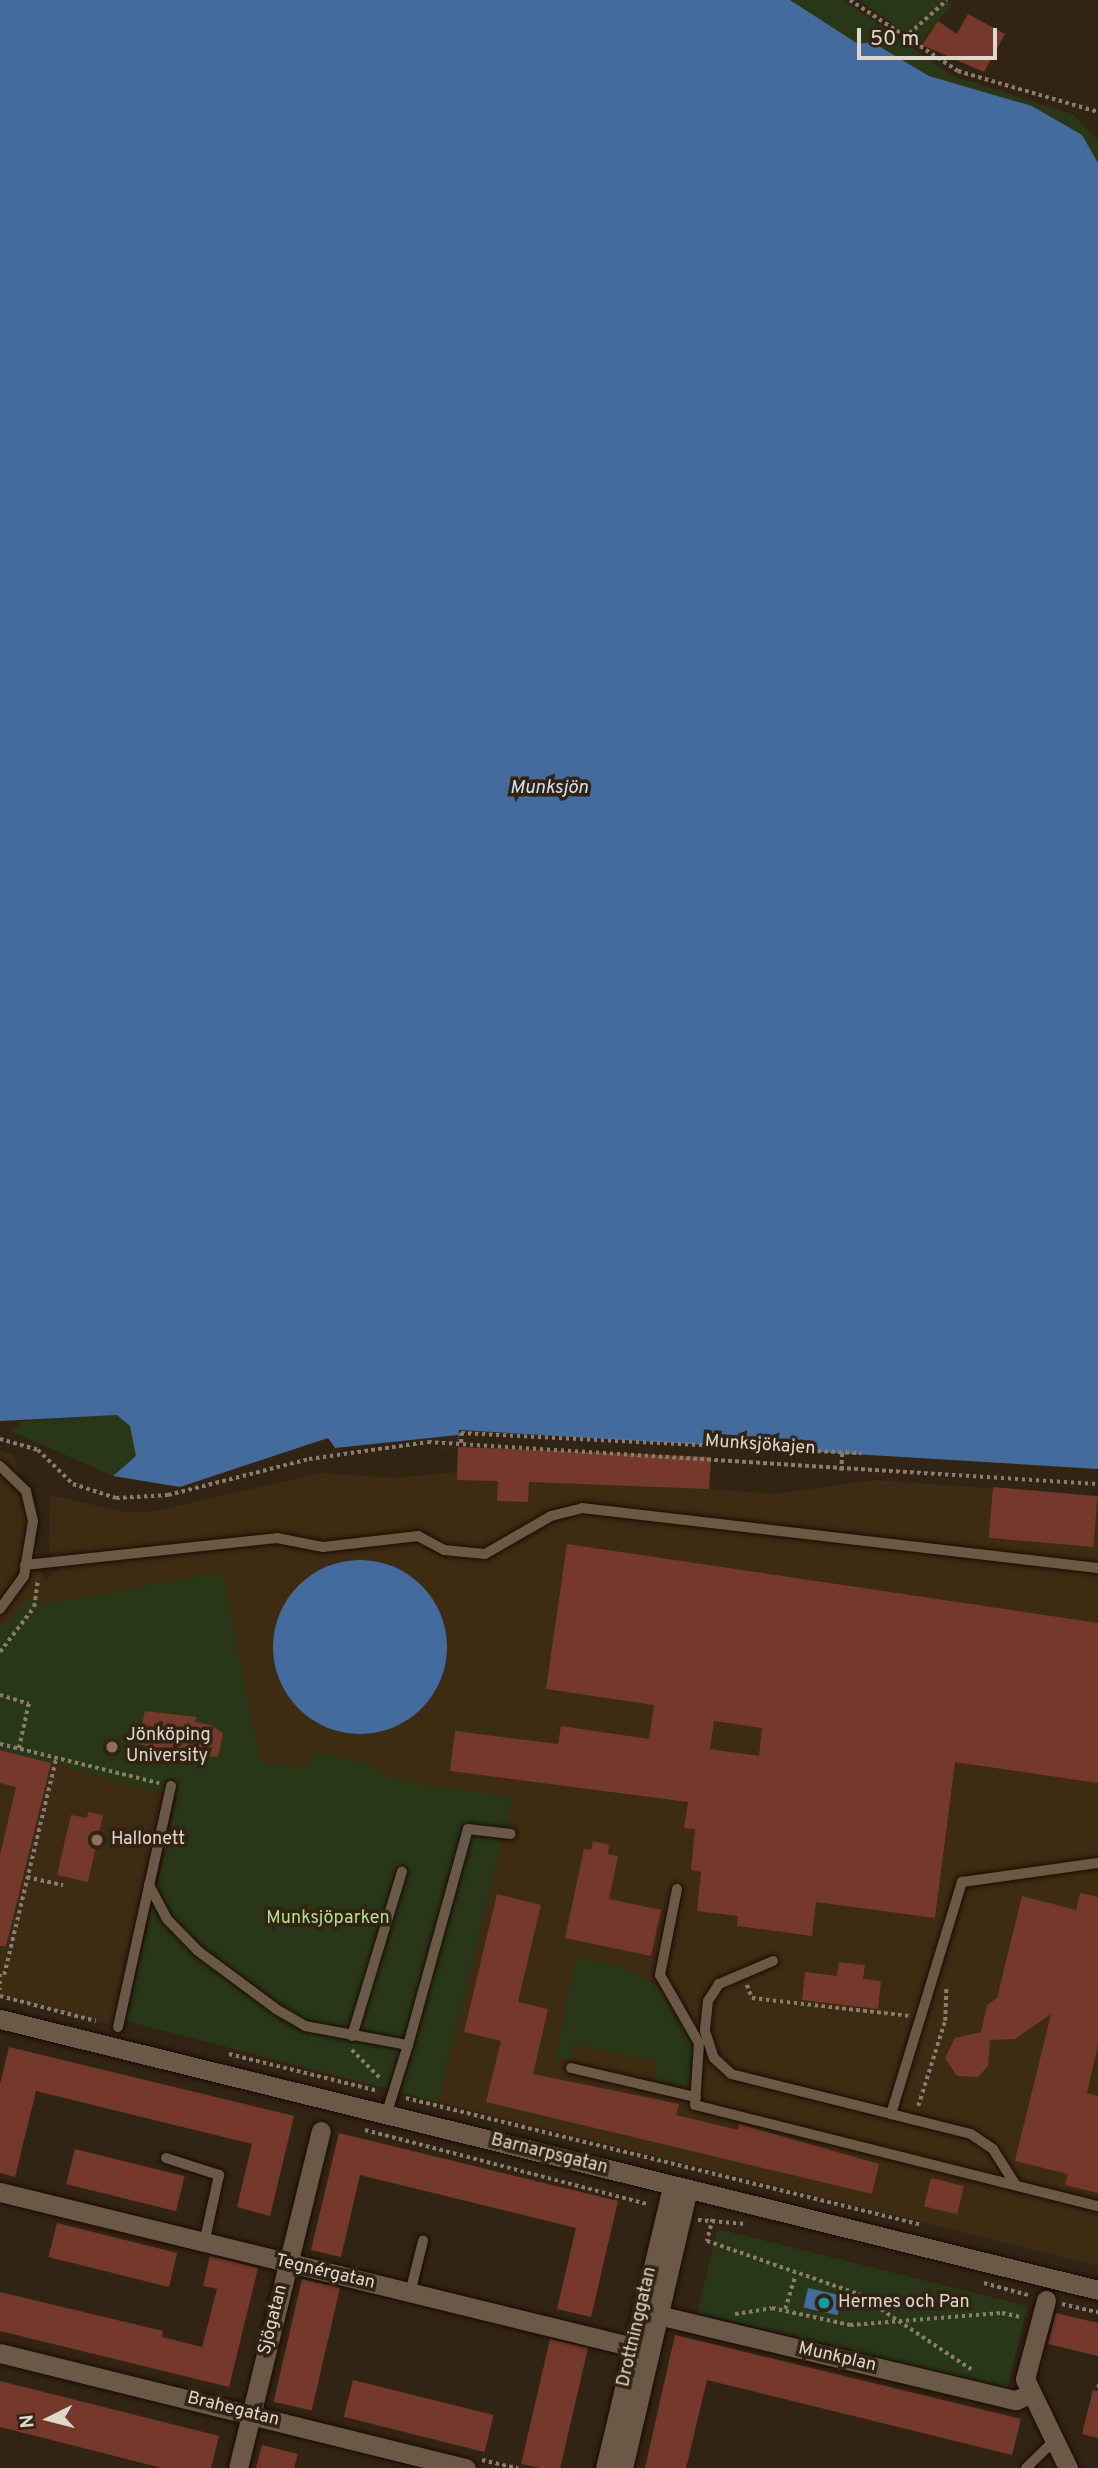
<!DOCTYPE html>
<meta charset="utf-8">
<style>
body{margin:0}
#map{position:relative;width:1098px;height:2468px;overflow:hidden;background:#322412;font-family:Overpass,sans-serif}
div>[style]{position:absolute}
.built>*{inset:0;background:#3d2b13}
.green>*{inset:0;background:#293717;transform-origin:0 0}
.water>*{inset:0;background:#446b9b;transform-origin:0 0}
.round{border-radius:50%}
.pier>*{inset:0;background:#322412}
.building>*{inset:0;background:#75392c;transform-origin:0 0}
.path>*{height:3.5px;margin-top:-1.75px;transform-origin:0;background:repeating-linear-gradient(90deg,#887d6e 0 3.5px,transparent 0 7px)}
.roads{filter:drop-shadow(0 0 2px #190c00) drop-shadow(0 0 2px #190c00)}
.service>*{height:10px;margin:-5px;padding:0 5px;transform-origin:5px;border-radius:5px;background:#6a5946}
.minor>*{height:19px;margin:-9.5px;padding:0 9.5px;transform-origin:9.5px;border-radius:9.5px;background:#6a5946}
.secondary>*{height:19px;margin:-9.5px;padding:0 9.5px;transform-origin:9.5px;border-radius:9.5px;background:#6a5946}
.dots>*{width:19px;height:19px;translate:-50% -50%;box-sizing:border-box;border:4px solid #322412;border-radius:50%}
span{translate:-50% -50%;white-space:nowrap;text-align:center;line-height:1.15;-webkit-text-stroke:7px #322412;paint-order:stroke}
.street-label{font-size:18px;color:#e0d7cc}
.poi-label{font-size:18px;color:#e0d7cc}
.left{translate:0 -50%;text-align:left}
.park-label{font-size:18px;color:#b7de8a}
.water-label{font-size:19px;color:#d5e1ef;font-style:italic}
.north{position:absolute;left:14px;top:2384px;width:70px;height:70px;-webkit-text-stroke:5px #322412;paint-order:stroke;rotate:264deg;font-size:19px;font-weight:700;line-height:28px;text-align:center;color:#e0d7cc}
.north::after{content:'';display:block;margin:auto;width:24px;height:32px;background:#e0d7cc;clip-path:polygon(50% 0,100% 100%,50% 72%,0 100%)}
.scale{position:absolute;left:857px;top:28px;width:140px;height:32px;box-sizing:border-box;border:4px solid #e0d7cc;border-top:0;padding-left:9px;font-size:21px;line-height:24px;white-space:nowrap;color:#e0d7cc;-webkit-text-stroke:5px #322412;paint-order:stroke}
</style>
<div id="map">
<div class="built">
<div style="clip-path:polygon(458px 1447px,711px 1457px,710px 1489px,774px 1494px,874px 1480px,1098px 1496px,1098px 2266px,438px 2102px,513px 1797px,261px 1762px,171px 1787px,118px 2027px,0 1996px,0 1451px,14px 1455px,45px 1581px,58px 1569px,49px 1551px,50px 1495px,126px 1512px,155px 1511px,320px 1473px,393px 1478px,457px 1472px)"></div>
</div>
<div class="green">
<div style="clip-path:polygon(794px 0,843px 0,953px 76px,1073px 114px,1098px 140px,1098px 294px,793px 26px)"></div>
<div style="clip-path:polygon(859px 0,944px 0,952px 4px,920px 43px)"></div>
<div style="clip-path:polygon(117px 1415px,130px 1425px,136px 1456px,113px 1476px,11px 1431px,23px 1421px)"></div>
<div style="clip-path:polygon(222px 1572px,261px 1762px,309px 1768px,314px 1751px,366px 1764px,394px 1780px,513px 1797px,438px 2102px,126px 2021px,177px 1798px,0 1749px,0 1629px,31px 1597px,44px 1604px)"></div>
<div style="clip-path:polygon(576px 1957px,623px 1968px,657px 1986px,689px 2034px,696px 2058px,687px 2086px,654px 2079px,657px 2062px,574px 2044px,570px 2061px,555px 2057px)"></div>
<div style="left:718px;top:2229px;width:319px;height:86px;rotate:14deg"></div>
</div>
<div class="water">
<div style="clip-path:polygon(0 0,790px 0,858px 44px,872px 42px,929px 76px,1032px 106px,1082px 135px,1098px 163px,1098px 1469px,459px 1430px,458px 1447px,343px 1459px,328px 1438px,180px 1487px,113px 1476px,136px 1456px,130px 1426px,117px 1415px,0 1421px)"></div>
<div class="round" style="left:273px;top:1560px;width:174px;height:174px"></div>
<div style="left:808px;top:2288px;width:35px;height:20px;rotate:13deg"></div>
</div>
<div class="pier">
<div style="clip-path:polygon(458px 1435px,458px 1447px,340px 1461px,335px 1448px)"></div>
</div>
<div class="building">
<div style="clip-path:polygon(968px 14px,1005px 34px,984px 72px,922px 45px,938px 21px,957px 34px)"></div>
<div style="clip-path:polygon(458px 1447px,711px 1457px,709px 1489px,529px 1482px,528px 1502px,497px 1501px,498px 1481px,457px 1480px)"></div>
<div style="left:993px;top:1487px;width:105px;height:51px;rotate:5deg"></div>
<div style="clip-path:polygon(evenodd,567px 1544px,1098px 1623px,1098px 1783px,955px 1762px,935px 1918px,816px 1902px,812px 1936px,737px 1926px,738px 1916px,697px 1911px,701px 1872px,691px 1870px,695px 1829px,684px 1828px,688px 1802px,450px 1771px,455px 1731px,558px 1744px,561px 1726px,649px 1739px,654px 1705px,546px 1689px,567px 1544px,714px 1721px,762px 1728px,759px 1756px,710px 1749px,714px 1721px)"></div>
<div style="clip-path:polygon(145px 1711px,197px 1717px,195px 1722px,211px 1725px,223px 1733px,218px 1757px,189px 1754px,187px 1763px,167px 1759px,169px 1750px,138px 1744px)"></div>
<div style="clip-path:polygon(0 1750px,51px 1763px,6px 1946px,0 1946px,0 1855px,16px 1787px,0 1783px)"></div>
<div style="clip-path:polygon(88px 1812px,103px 1815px,88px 1882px,57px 1875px,71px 1815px,87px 1818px)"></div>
<div style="clip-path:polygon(593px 1841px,609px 1845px,608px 1854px,618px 1856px,609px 1899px,661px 1910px,651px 1956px,565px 1938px,584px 1849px,591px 1850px)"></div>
<div style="clip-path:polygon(1080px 1893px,1098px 1897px,1098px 2045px,1087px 2093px,1098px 2096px,1098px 2193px,1065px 2185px,1068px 2174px,1015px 2161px,1051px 2014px,1015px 2039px,990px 2040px,988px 2066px,978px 2077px,957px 2076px,945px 2058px,955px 2038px,981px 2032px,987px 2005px,997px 1998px,1022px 1896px,1076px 1910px)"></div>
<div style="clip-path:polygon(497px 1894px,541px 1905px,518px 2002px,548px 2009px,533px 2074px,679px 2104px,676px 2115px,738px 2130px,739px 2124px,879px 2164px,872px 2194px,486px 2102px,501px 2041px,464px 2032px)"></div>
<div style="clip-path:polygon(839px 1962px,865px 1965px,863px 1979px,881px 1981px,878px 2009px,802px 2000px,805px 1972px,837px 1976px)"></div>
<div style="clip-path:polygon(9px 2047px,294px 2116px,270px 2216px,237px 2207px,252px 2144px,36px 2091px,15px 2177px,0 2173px,0 2084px)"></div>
<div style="clip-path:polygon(339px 2133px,618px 2201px,591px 2317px,557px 2309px,576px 2228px,360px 2175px,341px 2257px,311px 2250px)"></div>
<div style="left:75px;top:2149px;width:113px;height:36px;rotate:14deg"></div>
<div style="left:931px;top:2178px;width:34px;height:29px;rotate:14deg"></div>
<div style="left:57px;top:2223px;width:124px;height:35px;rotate:14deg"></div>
<div style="clip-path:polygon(210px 2256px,258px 2268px,229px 2387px,0 2331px,0 2292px,163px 2331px,162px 2337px,202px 2347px,217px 2289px,203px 2286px)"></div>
<div style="left:302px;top:2279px;width:39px;height:126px;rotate:13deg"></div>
<div style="clip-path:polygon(1056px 2313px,1098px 2323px,1098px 2356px,1048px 2344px)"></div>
<div style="clip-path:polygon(675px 2335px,1021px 2419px,1012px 2455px,707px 2380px,686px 2468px,645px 2468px)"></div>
<div style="left:550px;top:2339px;width:39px;height:128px;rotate:13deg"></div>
<div style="left:353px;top:2380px;width:145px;height:38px;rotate:14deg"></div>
<div style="clip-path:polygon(0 2381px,219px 2436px,211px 2468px,162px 2468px,0 2427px)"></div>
<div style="clip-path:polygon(1093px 2390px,1098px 2391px,1098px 2438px,1082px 2434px)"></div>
<div style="clip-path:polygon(262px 2445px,298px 2454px,294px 2468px,256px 2468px)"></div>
</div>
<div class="path">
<div style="left:850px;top:0;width:129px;rotate:33.3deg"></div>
<div style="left:958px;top:71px;width:146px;rotate:16.3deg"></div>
<div style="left:904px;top:38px;width:57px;rotate:-41.5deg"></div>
<div style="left:0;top:1439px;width:40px;rotate:16deg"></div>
<div style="left:38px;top:1450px;width:49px;rotate:44.2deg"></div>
<div style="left:73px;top:1484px;width:45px;rotate:18deg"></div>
<div style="left:116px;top:1498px;width:52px;rotate:-3.3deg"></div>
<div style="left:168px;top:1495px;width:146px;rotate:-14.3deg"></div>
<div style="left:309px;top:1459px;width:120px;rotate:-8.1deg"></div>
<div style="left:428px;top:1442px;width:671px;rotate:3.59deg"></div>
<div style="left:461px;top:1443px;width:10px;rotate:-90deg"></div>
<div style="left:461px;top:1433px;width:401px;rotate:2.9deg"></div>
<div style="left:841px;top:1471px;width:19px;rotate:-87deg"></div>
<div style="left:0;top:1652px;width:56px;rotate:-52.9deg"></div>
<div style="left:34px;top:1607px;width:28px;rotate:-82deg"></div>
<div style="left:0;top:1695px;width:30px;rotate:17deg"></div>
<div style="left:29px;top:1704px;width:46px;rotate:102.5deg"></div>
<div style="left:0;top:1744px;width:164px;rotate:13.8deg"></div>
<div style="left:27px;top:1877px;width:37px;rotate:13deg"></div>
<div style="left:0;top:1974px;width:16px;rotate:90deg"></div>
<div style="left:4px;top:1975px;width:223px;rotate:-76.5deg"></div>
<div style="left:747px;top:1985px;width:14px;rotate:69deg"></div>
<div style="left:752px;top:1998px;width:158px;rotate:6.5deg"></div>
<div style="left:0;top:1996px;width:99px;rotate:14.6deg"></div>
<div style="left:352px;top:2050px;width:41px;rotate:45deg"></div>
<div style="left:229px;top:2054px;width:154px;rotate:13.9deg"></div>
<div style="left:406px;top:2098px;width:531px;rotate:13.83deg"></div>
<div style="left:918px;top:2106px;width:89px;rotate:-72.4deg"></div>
<div style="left:945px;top:2021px;width:33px;rotate:-88deg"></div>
<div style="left:365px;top:2130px;width:293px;rotate:14.7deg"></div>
<div style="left:713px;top:2219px;width:23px;rotate:105deg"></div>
<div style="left:707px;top:2241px;width:160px;rotate:19.3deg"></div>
<div style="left:858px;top:2294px;width:136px;rotate:33.6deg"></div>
<div style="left:698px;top:2220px;width:48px;rotate:4.8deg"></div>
<div style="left:984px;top:2283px;width:46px;rotate:15.3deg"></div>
<div style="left:1062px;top:2304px;width:37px;rotate:13deg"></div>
<div style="left:785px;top:2309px;width:34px;rotate:-73deg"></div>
<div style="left:735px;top:2314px;width:37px;rotate:-9deg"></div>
<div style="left:772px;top:2308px;width:80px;rotate:12.3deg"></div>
<div style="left:850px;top:2325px;width:152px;rotate:-4.5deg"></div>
<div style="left:1002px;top:2313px;width:19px;rotate:12deg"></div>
<div style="left:1097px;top:2386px;width:1px"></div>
<div style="left:482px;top:2460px;width:37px;rotate:13deg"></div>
</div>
<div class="roads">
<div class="service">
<div style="left:0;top:1466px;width:36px;rotate:44deg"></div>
<div style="left:26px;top:1491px;width:31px;rotate:77deg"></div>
<div style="left:33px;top:1521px;width:56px;rotate:99.3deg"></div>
<div style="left:24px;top:1576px;width:41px;rotate:126deg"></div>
<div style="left:25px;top:1565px;width:253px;rotate:-6.1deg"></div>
<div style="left:277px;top:1538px;width:47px;rotate:11.1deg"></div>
<div style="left:323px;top:1547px;width:96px;rotate:-6.6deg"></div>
<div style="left:418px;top:1536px;width:30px;rotate:28deg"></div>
<div style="left:444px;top:1550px;width:41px;rotate:5.6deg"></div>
<div style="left:485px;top:1554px;width:76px;rotate:-29.9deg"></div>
<div style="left:551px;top:1516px;width:32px;rotate:-14deg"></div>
<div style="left:582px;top:1508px;width:519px;rotate:6.63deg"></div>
<div style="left:149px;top:1885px;width:38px;rotate:62deg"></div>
<div style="left:167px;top:1919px;width:45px;rotate:45.9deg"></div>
<div style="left:198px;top:1951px;width:97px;rotate:36.6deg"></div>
<div style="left:276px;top:2009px;width:34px;rotate:30deg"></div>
<div style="left:305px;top:2026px;width:105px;rotate:10.5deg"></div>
<div style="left:408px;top:2045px;width:73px;rotate:107.4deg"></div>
<div style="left:677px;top:1889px;width:88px;rotate:101.2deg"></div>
<div style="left:660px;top:1975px;width:78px;rotate:60.2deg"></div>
<div style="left:699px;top:2043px;width:62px;rotate:93.7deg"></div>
<div style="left:695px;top:2105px;width:415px;rotate:14.1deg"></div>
<div style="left:773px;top:1961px;width:59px;rotate:156.9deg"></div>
<div style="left:719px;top:1984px;width:20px;rotate:123deg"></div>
<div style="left:708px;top:2001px;width:30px;rotate:96deg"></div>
<div style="left:705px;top:2031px;width:28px;rotate:72deg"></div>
<div style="left:714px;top:2058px;width:23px;rotate:43deg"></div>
<div style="left:731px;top:2074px;width:165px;rotate:14deg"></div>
<div style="left:118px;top:2027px;width:247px;rotate:-77.6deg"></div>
<div style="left:352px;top:2036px;width:172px;rotate:-73.1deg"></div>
<div style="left:408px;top:2045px;width:224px;rotate:-74.5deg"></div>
<div style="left:468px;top:1829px;width:43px;rotate:6.6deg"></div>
<div style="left:571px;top:2068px;width:128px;rotate:13.1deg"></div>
<div style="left:166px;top:2158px;width:56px;rotate:17.8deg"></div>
<div style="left:219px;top:2175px;width:70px;rotate:102.4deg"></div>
<div style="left:1015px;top:2184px;width:41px;rotate:-122.2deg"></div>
<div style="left:993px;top:2149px;width:27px;rotate:-146deg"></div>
<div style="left:971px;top:2134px;width:82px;rotate:-166deg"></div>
<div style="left:891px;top:2114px;width:243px;rotate:-73deg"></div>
<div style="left:962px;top:1882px;width:137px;rotate:-8deg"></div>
<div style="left:410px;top:2293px;width:54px;rotate:-76deg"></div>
<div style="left:1026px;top:2468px;width:40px;rotate:-44deg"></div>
</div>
<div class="minor">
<div style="left:0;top:2192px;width:669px;rotate:13.75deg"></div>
<div style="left:1046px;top:2300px;width:82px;rotate:104.9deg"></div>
<div style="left:1025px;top:2379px;width:99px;rotate:64.2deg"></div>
<div style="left:641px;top:2311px;width:385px;rotate:13.4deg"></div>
<div style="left:1016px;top:2400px;width:17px;rotate:-24deg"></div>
<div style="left:0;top:2353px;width:480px;rotate:13.9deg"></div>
<div style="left:238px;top:2468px;width:347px;rotate:-76.2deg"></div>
<div style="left:605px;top:2468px;width:290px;rotate:-76.6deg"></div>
<div style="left:623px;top:2468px;width:286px;rotate:-76.9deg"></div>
</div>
<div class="secondary">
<div style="left:0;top:2019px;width:1131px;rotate:13.86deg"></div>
</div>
</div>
<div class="dots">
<div style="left:112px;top:1747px;background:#8d6e63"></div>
<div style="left:97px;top:1840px;background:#8d6e63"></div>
<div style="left:824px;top:2303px;background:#0f9aa8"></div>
</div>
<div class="street-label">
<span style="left:760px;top:1446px;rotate:4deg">Munksjökajen</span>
<span style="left:549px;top:2155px;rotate:14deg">Barnarpsgatan</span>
<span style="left:325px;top:2273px;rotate:13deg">Tegnérgatan</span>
<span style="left:274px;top:2320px;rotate:-76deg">Sjögatan</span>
<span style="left:638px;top:2327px;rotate:-77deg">Drottninggatan</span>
<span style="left:837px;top:2358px;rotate:13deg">Munkplan</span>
<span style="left:233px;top:2410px;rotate:14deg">Brahegatan</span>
</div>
<div class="poi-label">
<span class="left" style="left:126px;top:1747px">Jönköping<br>University</span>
<span class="left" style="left:111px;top:1840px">Hallonett</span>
<span class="left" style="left:838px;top:2303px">Hermes och Pan</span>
</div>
<div class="park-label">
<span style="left:328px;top:1919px">Munksjöparken</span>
</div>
<div class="water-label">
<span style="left:549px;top:789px">Munksjön</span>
</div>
<div class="north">N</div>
<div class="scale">50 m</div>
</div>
